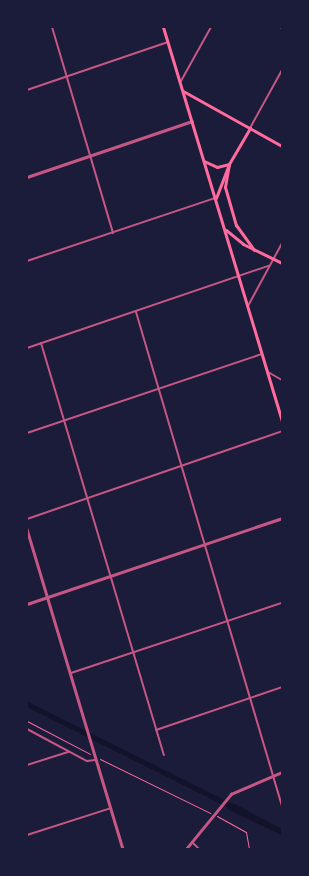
<!DOCTYPE html>
<style>
body{margin:0}
#map{position:relative;width:309px;height:876px;overflow:hidden;background:#1b1b3a;font-family:Raleway,sans-serif}
div>[style]{position:absolute}
.water>*{inset:0;background:#12122b}
.canal>*{height:5px;margin:-2.5px;padding:0 2.5px;transform-origin:2.5px;border-radius:2.5px;background:#12122b}
.path>*{height:1px;margin:-0.5px;padding:0 0.5px;transform-origin:0.5px;border-radius:0.5px;background:#ff6b9d}
.minor>*{height:2px;margin:-1px;padding:0 1px;transform-origin:1px;border-radius:1px;background:#c65784}
.tertiary>*{height:2.5px;margin:-1.25px;padding:0 1.25px;transform-origin:1.25px;border-radius:1.25px;background:#c65784}
.primary>*{height:3px;margin:-1.5px;padding:0 1.5px;transform-origin:1.5px;border-radius:1.5px;background:#ff6b9d}
span{translate:-50% -50%;white-space:nowrap;text-align:center;line-height:1.15;-webkit-text-stroke:4px #1b1b3a;paint-order:stroke}
.frame{position:absolute;inset:0;border:28px solid #1b1b3a;pointer-events:none}
</style>
<div id="map">
<div class="water">
<div style="clip-path:polygon(233px 803px,282px 829px,282px 835px,227px 809px)"></div>
</div>
<div class="canal">
<div style="left:27px;top:704px;width:233px;rotate:26.5deg"></div>
</div>
<div class="path">
<div style="left:27px;top:721px;width:71px;rotate:27.6deg"></div>
<div style="left:100px;top:759px;width:123px;rotate:26.1deg"></div>
<div style="left:217px;top:816px;width:33px;rotate:29deg"></div>
<div style="left:246px;top:832px;width:17px;rotate:80deg"></div>
</div>
<div class="minor">
<div style="left:52px;top:27px;width:215px;rotate:73.5deg"></div>
<div style="left:280px;top:27px;width:2px;rotate:27deg"></div>
<div style="left:181px;top:81px;width:62px;rotate:-60.9deg"></div>
<div style="left:27px;top:90px;width:149px;rotate:-18.8deg"></div>
<div style="left:250px;top:128px;width:66px;rotate:-61.1deg"></div>
<div style="left:27px;top:261px;width:198px;rotate:-18.5deg"></div>
<div style="left:248px;top:306px;width:72px;rotate:-61.6deg"></div>
<div style="left:136px;top:312px;width:515px;rotate:73.54deg"></div>
<div style="left:41px;top:343px;width:430px;rotate:73.4deg"></div>
<div style="left:27px;top:348px;width:255px;rotate:-18.8deg"></div>
<div style="left:268px;top:372px;width:16px;rotate:30deg"></div>
<div style="left:27px;top:433px;width:248px;rotate:-18.6deg"></div>
<div style="left:27px;top:519px;width:270px;rotate:-19deg"></div>
<div style="left:71px;top:673px;width:222px;rotate:-18.4deg"></div>
<div style="left:27px;top:729px;width:68px;rotate:28.1deg"></div>
<div style="left:87px;top:761px;width:8px;rotate:-7deg"></div>
<div style="left:156px;top:730px;width:133px;rotate:-18.8deg"></div>
<div style="left:27px;top:765px;width:43px;rotate:-17.6deg"></div>
<div style="left:27px;top:835px;width:88px;rotate:-17.8deg"></div>
<div style="left:193px;top:843px;width:8px;rotate:45deg"></div>
</div>
<div class="tertiary">
<div style="left:27px;top:177px;width:174px;rotate:-18.7deg"></div>
<div style="left:27px;top:529px;width:334px;rotate:73.3deg"></div>
<div style="left:27px;top:604px;width:269px;rotate:-18.6deg"></div>
<div style="left:186px;top:849px;width:71px;rotate:-50.7deg"></div>
<div style="left:231px;top:794px;width:56px;rotate:-23.3deg"></div>
</div>
<div class="primary">
<div style="left:163px;top:27px;width:411px;rotate:73.2deg"></div>
<div style="left:183px;top:91px;width:113px;rotate:29.1deg"></div>
<div style="left:204px;top:161px;width:14px;rotate:25deg"></div>
<div style="left:217px;top:167px;width:12px;rotate:-14deg"></div>
<div style="left:229px;top:164px;width:23px;rotate:100deg"></div>
<div style="left:225px;top:187px;width:40px;rotate:74deg"></div>
<div style="left:236px;top:225px;width:31px;rotate:54deg"></div>
<div style="left:216px;top:198px;width:36px;rotate:-69deg"></div>
<div style="left:229px;top:164px;width:42px;rotate:-59.7deg"></div>
<div style="left:226px;top:230px;width:22px;rotate:39deg"></div>
<div style="left:243px;top:244px;width:43px;rotate:26deg"></div>
</div>
<div class="frame"></div>
</div>
